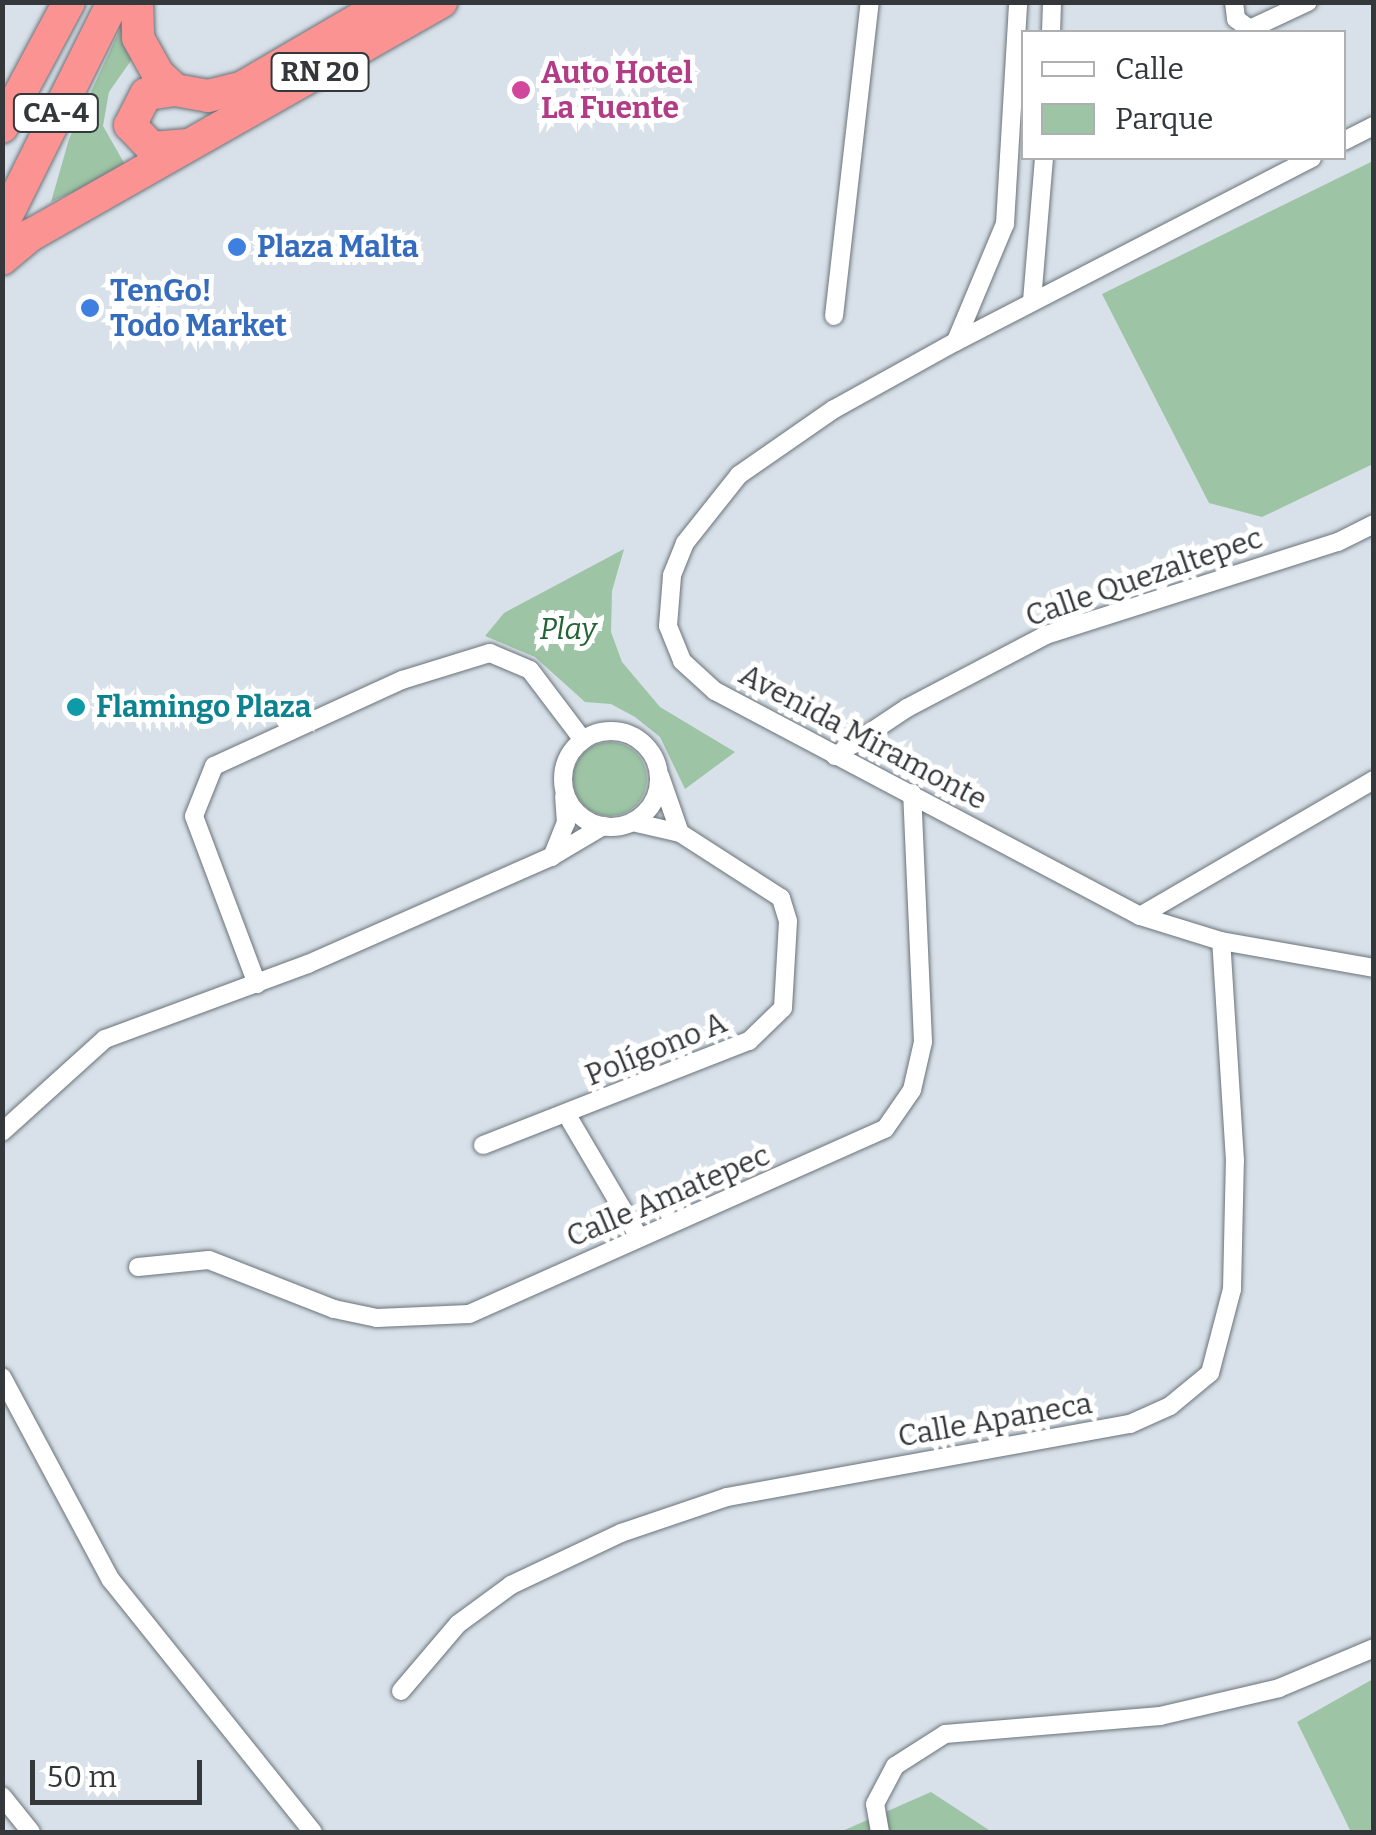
<!DOCTYPE html>
<meta charset="utf-8">
<style>
body{margin:0}
#map{position:relative;width:1376px;height:1835px;overflow:hidden;background:#d8e1e9;font-family:Bitter,serif}
div>[style]{position:absolute}
.green>*{inset:0;background:#9dc4a5}
.round{border-radius:50%}
.roads{filter:drop-shadow(0 0 2px #6b737a) drop-shadow(0 0 2px #6b737a)}
.street>*{height:18px;margin:-9px;padding:0 9px;transform-origin:9px;border-radius:9px;background:#fff}
.street>.ring{margin:-9px;padding:0;box-sizing:content-box;background:none;border:18px solid #fff;border-radius:50%}
.highway>*{height:32px;margin:-16px;padding:0 16px;transform-origin:16px;border-radius:16px;background:#fb9393}
.dots>*{width:28px;height:28px;translate:-50% -50%;box-sizing:border-box;border:5px solid #fff;border-radius:50%}
span{translate:-50% -50%;white-space:nowrap;text-align:center;line-height:1.15;-webkit-text-stroke:10px #fff;paint-order:stroke}
.shield-label span{padding:2px 8px;background:#fff;border:2px solid;border-radius:8px;-webkit-text-stroke-width:0}
.shield-label{font-size:28px;color:#34383b;font-weight:700}
.hotel-label{font-size:30px;color:#b23c85;font-weight:700}
.left{translate:0 -50%;text-align:left}
.shop-label{font-size:30px;color:#366cbe;font-weight:700}
.street-label{font-size:30px;color:#34383b}
.park-label{font-size:30px;color:#226436;font-style:italic}
.culture-label{font-size:30px;color:#0d838f;font-weight:700}
.frame{position:absolute;inset:0;border:5px solid #34383b;pointer-events:none}
.legend{position:absolute;left:1021px;top:30px;width:325px;height:130px;box-sizing:border-box;background:#fff;border:2px solid #aeafb1;margin:0;padding:12px 18px;list-style:none;font-size:30px;color:#34383b}
.legend li{display:flex;align-items:center;gap:20px;height:50px}
.legend b{width:50px;border:2px solid #aeafb1}
.scale{position:absolute;left:30px;top:1760px;width:172px;height:45px;box-sizing:border-box;border:5px solid #34383b;border-top:0;padding-left:12px;font-size:30px;line-height:35px;white-space:nowrap;color:#34383b;-webkit-text-stroke:8px #fff;paint-order:stroke}
</style>
<div id="map">
<div class="green">
<div style="clip-path:polygon(121px 27px,132px 59px,109px 92px,103px 126px,127px 168px,51px 202px,69px 139px)"></div>
<div style="clip-path:polygon(1373px 161px,1373px 464px,1262px 517px,1209px 503px,1102px 294px)"></div>
<div style="clip-path:polygon(624px 549px,612px 591px,611px 632px,622px 662px,660px 707px,735px 752px,685px 789px,660px 737px,635px 717px,611px 704px,585px 702px,535px 657px,485px 636px,504px 613px)"></div>
<div class="round" style="left:573px;top:742px;width:74px;height:74px"></div>
<div style="clip-path:polygon(1373px 1679px,1373px 1832px,1351px 1832px,1297px 1722px)"></div>
<div style="clip-path:polygon(931px 1792px,992px 1832px,840px 1832px)"></div>
</div>
<div class="roads">
<div class="street">
<div style="left:1234px;top:2px;width:17px;rotate:83deg"></div>
<div style="left:1236px;top:19px;width:17px;rotate:36deg"></div>
<div style="left:1250px;top:29px;width:64px;rotate:-25deg"></div>
<div style="left:1051px;top:32px;width:30px;rotate:-88deg"></div>
<div style="left:1344px;top:141px;width:34px;rotate:-27deg"></div>
<div style="left:1312px;top:158px;width:402px;rotate:152.7deg"></div>
<div style="left:955px;top:342px;width:138px;rotate:151deg"></div>
<div style="left:834px;top:409px;width:116px;rotate:145.2deg"></div>
<div style="left:739px;top:475px;width:87px;rotate:128.5deg"></div>
<div style="left:685px;top:543px;width:35px;rotate:112deg"></div>
<div style="left:672px;top:576px;width:50px;rotate:94.6deg"></div>
<div style="left:668px;top:626px;width:38px;rotate:68deg"></div>
<div style="left:682px;top:661px;width:45px;rotate:42.3deg"></div>
<div style="left:715px;top:691px;width:481px;rotate:27.9deg"></div>
<div style="left:1140px;top:916px;width:85px;rotate:17.2deg"></div>
<div style="left:1221px;top:941px;width:155px;rotate:10deg"></div>
<div style="left:1032px;top:301px;width:144px;rotate:-85.2deg"></div>
<div style="left:834px;top:316px;width:316px;rotate:-83.5deg"></div>
<div style="left:956px;top:341px;width:127px;rotate:-67.3deg"></div>
<div style="left:1005px;top:224px;width:222px;rotate:-86.6deg"></div>
<div class="ring" style="left:563px;top:731px;width:78px;height:78px"></div>
<div style="left:835px;top:756px;width:87px;rotate:-33.7deg"></div>
<div style="left:907px;top:708px;width:157px;rotate:-27.7deg"></div>
<div style="left:1046px;top:635px;width:306px;rotate:-17.7deg"></div>
<div style="left:1338px;top:542px;width:40px;rotate:-26.6deg"></div>
<div style="left:660px;top:776px;width:60px;rotate:70.7deg"></div>
<div style="left:552px;top:857px;width:37px;rotate:-68deg"></div>
<div style="left:566px;top:823px;width:27px;rotate:-94deg"></div>
<div style="left:1140px;top:916px;width:271px;rotate:-30.2deg"></div>
<div style="left:257px;top:984px;width:179px;rotate:-110.6deg"></div>
<div style="left:194px;top:816px;width:54px;rotate:-68.2deg"></div>
<div style="left:214px;top:766px;width:207px;rotate:-24.6deg"></div>
<div style="left:402px;top:680px;width:92px;rotate:-17.1deg"></div>
<div style="left:490px;top:653px;width:43px;rotate:23deg"></div>
<div style="left:530px;top:670px;width:88px;rotate:52.9deg"></div>
<div style="left:567px;top:1115px;width:142px;rotate:59.5deg"></div>
<div style="left:2px;top:1132px;width:139px;rotate:-42.1deg"></div>
<div style="left:105px;top:1039px;width:216px;rotate:-20.3deg"></div>
<div style="left:308px;top:964px;width:266px;rotate:-23.8deg"></div>
<div style="left:551px;top:857px;width:61px;rotate:-30.8deg"></div>
<div style="left:483px;top:1145px;width:286px;rotate:-21.4deg"></div>
<div style="left:749px;top:1041px;width:47px;rotate:-44.1deg"></div>
<div style="left:783px;top:1008px;width:87px;rotate:-86.7deg"></div>
<div style="left:788px;top:921px;width:24px;rotate:-107deg"></div>
<div style="left:781px;top:898px;width:120px;rotate:-147.2deg"></div>
<div style="left:680px;top:833px;width:49px;rotate:-167.1deg"></div>
<div style="left:138px;top:1267px;width:71px;rotate:-5.6deg"></div>
<div style="left:209px;top:1260px;width:134px;rotate:21.4deg"></div>
<div style="left:334px;top:1309px;width:44px;rotate:11.8deg"></div>
<div style="left:377px;top:1318px;width:92px;rotate:-2.5deg"></div>
<div style="left:469px;top:1314px;width:455px;rotate:-24deg"></div>
<div style="left:885px;top:1129px;width:47px;rotate:-55.3deg"></div>
<div style="left:912px;top:1090px;width:49px;rotate:-77.1deg"></div>
<div style="left:923px;top:1042px;width:249px;rotate:-92.5deg"></div>
<div style="left:2px;top:1377px;width:230px;rotate:61.8deg"></div>
<div style="left:111px;top:1580px;width:323px;rotate:51.3deg"></div>
<div style="left:401px;top:1691px;width:88px;rotate:-49.6deg"></div>
<div style="left:458px;top:1624px;width:66px;rotate:-36.3deg"></div>
<div style="left:511px;top:1585px;width:122px;rotate:-25.3deg"></div>
<div style="left:621px;top:1533px;width:112px;rotate:-18.8deg"></div>
<div style="left:727px;top:1497px;width:410px;rotate:-10.3deg"></div>
<div style="left:1130px;top:1424px;width:44px;rotate:-24.2deg"></div>
<div style="left:1170px;top:1406px;width:52px;rotate:-39.5deg"></div>
<div style="left:1210px;top:1373px;width:87px;rotate:-75.3deg"></div>
<div style="left:1232px;top:1289px;width:128px;rotate:-88.7deg"></div>
<div style="left:1235px;top:1161px;width:220px;rotate:-93.6deg"></div>
<div style="left:2px;top:1796px;width:46px;rotate:51.1deg"></div>
<div style="left:880px;top:1832px;width:28px;rotate:-100deg"></div>
<div style="left:875px;top:1804px;width:43px;rotate:-62.2deg"></div>
<div style="left:895px;top:1766px;width:59px;rotate:-32.6deg"></div>
<div style="left:945px;top:1734px;width:216px;rotate:-4.8deg"></div>
<div style="left:1160px;top:1716px;width:122px;rotate:-13.2deg"></div>
<div style="left:1279px;top:1688px;width:103px;rotate:-22.8deg"></div>
</div>
<div class="highway">
<div style="left:137px;top:2px;width:36px;rotate:88deg"></div>
<div style="left:138px;top:38px;width:41px;rotate:60.9deg"></div>
<div style="left:158px;top:74px;width:23px;rotate:43deg"></div>
<div style="left:175px;top:90px;width:34px;rotate:10deg"></div>
<div style="left:208px;top:96px;width:34px;rotate:-14deg"></div>
<div style="left:241px;top:88px;width:170px;rotate:-30.3deg"></div>
<div style="left:175px;top:90px;width:29px;rotate:172deg"></div>
<div style="left:146px;top:94px;width:35px;rotate:117deg"></div>
<div style="left:130px;top:125px;width:32px;rotate:46deg"></div>
<div style="left:152px;top:148px;width:36px;rotate:-5deg"></div>
<div style="left:2px;top:127px;width:142px;rotate:-61.8deg"></div>
<div style="left:2px;top:225px;width:249px;rotate:-63.5deg"></div>
<div style="left:2px;top:259px;width:38px;rotate:-40deg"></div>
<div style="left:31px;top:235px;width:472px;rotate:-29.6deg"></div>
</div>
</div>
<div class="dots">
<div style="left:521px;top:90px;background:#d1479c"></div>
<div style="left:237px;top:247px;background:#3f7fe0"></div>
<div style="left:90px;top:308px;background:#3f7fe0"></div>
<div style="left:76px;top:707px;background:#0f9aa8"></div>
</div>
<div class="shield-label">
<span style="left:320px;top:72px">RN 20</span>
<span style="left:56px;top:113px">CA-4</span>
</div>
<div class="hotel-label">
<span class="left" style="left:541px;top:90px">Auto Hotel<br>La Fuente</span>
</div>
<div class="shop-label">
<span class="left" style="left:257px;top:247px">Plaza Malta</span>
<span class="left" style="left:110px;top:308px">TenGo!<br>Todo Market</span>
</div>
<div class="street-label">
<span style="left:1144px;top:577px;rotate:-19deg">Calle Quezaltepec</span>
<span style="left:863px;top:737px;rotate:28deg">Avenida Miramonte</span>
<span style="left:656px;top:1049px;rotate:-22deg">Polígono A</span>
<span style="left:668px;top:1196px;rotate:-23deg">Calle Amatepec</span>
<span style="left:995px;top:1420px;rotate:-10deg">Calle Apaneca</span>
</div>
<div class="park-label">
<span style="left:568px;top:629px">Play</span>
</div>
<div class="culture-label">
<span class="left" style="left:96px;top:707px">Flamingo Plaza</span>
</div>
<div class="frame"></div>
<ul class="legend">
<li><b style="height:12px;background:#fff"></b>Calle</li>
<li><b style="height:28px;background:#9dc4a5"></b>Parque</li>
</ul>
<div class="scale">50 m</div>
</div>
